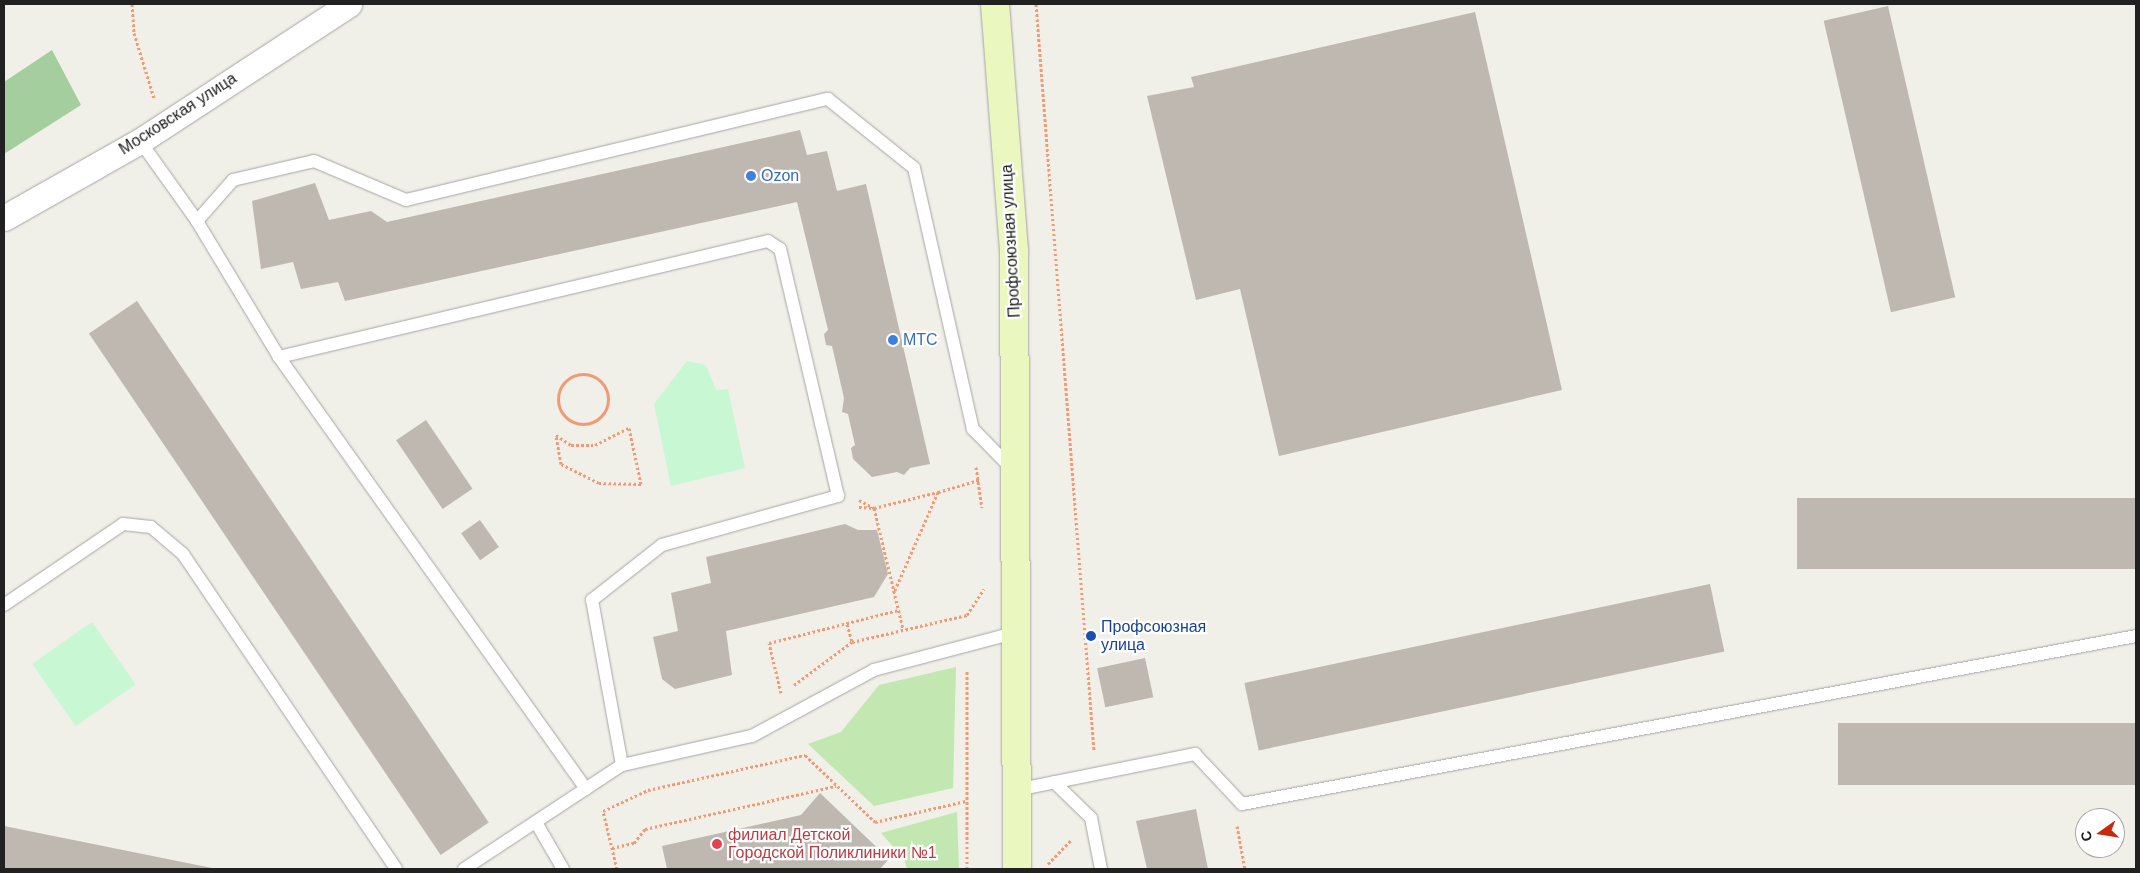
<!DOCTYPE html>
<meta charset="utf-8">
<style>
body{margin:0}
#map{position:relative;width:2140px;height:873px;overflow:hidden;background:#f0efe8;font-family:Arial,sans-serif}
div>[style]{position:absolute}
.grass>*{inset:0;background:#c2e7b1}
.forest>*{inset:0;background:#a4ce9e}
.park>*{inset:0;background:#c8f7d4;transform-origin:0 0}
.building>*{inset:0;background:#beb8b1;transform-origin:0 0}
.path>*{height:3px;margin-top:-1.5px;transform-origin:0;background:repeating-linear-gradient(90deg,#f39976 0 2.5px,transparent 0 5px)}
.path>.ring{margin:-1.5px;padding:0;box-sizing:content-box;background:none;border:3px solid #f39976;border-radius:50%}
.roads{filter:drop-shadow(0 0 1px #a5a5a5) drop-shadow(0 0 1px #a5a5a5)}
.lane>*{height:12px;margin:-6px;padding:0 6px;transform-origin:6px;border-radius:6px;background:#fff}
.street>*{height:25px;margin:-12.5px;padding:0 12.5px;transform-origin:12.5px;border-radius:12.5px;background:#fff}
.secondary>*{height:28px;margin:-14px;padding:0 14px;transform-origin:14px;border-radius:14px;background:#eaf7bf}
.dots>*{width:14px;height:14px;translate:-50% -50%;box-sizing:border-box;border:2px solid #fff;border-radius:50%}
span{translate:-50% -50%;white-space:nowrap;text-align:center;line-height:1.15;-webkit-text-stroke:4.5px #fff;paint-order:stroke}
.street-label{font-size:16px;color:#212121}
.shop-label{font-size:16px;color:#366cbe}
.left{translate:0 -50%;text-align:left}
.transit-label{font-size:16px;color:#164399}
.health-label{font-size:16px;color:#be3a42}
.frame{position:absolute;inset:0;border:5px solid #212121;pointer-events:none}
.north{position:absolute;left:2075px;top:808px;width:50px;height:50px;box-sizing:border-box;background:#fff;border:1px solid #a6a6a6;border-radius:50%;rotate:257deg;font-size:14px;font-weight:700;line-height:20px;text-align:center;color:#212121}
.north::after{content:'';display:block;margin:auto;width:18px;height:22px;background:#c72c0a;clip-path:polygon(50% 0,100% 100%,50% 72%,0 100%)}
</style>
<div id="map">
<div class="grass">
<div style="clip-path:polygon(956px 667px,953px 788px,874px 806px,808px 744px,841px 732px,879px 685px)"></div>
<div style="clip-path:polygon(957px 812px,959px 869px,907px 869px,904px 859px,881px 833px)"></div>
</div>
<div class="forest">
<div style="clip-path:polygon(52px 50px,81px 105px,4px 154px,4px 82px)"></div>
</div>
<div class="park">
<div style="clip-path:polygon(687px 361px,706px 365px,716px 390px,728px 389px,745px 468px,671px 486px,654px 404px)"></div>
<div style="left:92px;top:622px;width:76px;height:73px;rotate:55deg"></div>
</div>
<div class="building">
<div style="left:1888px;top:6px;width:299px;height:66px;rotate:77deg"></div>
<div style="clip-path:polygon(1475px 12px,1562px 390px,1279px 456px,1240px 289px,1196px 300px,1147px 96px,1194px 87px,1191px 77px)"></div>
<div style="clip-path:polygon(800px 130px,807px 155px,827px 151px,837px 191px,866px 184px,930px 464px,910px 468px,904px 475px,897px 472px,872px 477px,853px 459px,851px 448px,855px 445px,848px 414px,842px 412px,844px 398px,832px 346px,826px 345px,824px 334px,828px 330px,797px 202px,345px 301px,338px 282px,301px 289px,293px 262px,261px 269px,252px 201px,315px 183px,329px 220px,371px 211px,387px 222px)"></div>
<div style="left:137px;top:301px;width:629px;height:58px;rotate:56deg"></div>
<div style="left:426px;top:420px;width:83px;height:36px;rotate:56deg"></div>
<div style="left:2136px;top:498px;width:71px;height:339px;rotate:90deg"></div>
<div style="left:480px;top:520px;width:33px;height:23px;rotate:55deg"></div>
<div style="clip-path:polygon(845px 524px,858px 530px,877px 530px,888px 574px,874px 597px,726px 631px,732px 675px,675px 689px,662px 679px,653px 637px,678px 631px,671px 593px,711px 583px,706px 557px)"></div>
<div style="left:1710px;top:584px;width:69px;height:476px;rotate:78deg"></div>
<div style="left:1145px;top:658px;width:40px;height:49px;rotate:78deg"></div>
<div style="left:2136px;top:723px;width:62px;height:298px;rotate:90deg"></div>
<div style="clip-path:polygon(820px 793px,889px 859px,880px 869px,667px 869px,662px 846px,801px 815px)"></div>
<div style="clip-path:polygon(1196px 809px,1208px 869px,1147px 869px,1136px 821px)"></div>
<div style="clip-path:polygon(4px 826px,212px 868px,212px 869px,4px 869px)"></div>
</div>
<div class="path">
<div style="left:132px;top:4px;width:29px;rotate:86deg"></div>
<div style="left:134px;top:33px;width:68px;rotate:72.9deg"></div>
<div style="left:1036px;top:4px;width:749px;rotate:85.56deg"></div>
<div class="ring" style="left:558px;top:374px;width:47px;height:47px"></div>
<div style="left:629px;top:428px;width:57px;rotate:77.9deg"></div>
<div style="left:641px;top:484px;width:42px;rotate:-178.6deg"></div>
<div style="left:599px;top:483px;width:42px;rotate:-153.4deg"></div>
<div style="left:561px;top:464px;width:29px;rotate:-100deg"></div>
<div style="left:556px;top:435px;width:18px;rotate:34deg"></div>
<div style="left:571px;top:445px;width:24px"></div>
<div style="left:595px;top:445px;width:38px;rotate:-27deg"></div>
<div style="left:976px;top:467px;width:41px;rotate:81.7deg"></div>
<div style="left:938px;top:492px;width:43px;rotate:-16.3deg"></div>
<div style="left:859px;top:500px;width:17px;rotate:28deg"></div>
<div style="left:874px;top:508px;width:66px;rotate:-14deg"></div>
<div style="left:938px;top:492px;width:109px;rotate:113.7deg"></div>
<div style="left:859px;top:507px;width:15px;rotate:4deg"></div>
<div style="left:874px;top:508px;width:124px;rotate:76.5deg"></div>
<div style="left:847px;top:624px;width:19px;rotate:74deg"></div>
<div style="left:794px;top:685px;width:72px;rotate:-36.6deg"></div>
<div style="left:852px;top:642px;width:118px;rotate:-13.2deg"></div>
<div style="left:967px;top:615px;width:31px;rotate:-57deg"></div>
<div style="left:781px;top:693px;width:51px;rotate:-103.5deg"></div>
<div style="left:769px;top:643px;width:133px;rotate:-14.3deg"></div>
<div style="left:1237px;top:826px;width:44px;rotate:79.5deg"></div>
<div style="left:612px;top:848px;width:23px;rotate:-13deg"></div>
<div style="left:634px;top:843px;width:18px;rotate:-52deg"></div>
<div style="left:645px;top:829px;width:196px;rotate:-12.7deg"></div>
<div style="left:1048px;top:864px;width:33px;rotate:-46deg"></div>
<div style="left:617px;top:869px;width:60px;rotate:-103.6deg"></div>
<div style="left:603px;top:811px;width:50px;rotate:-25deg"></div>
<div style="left:648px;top:790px;width:161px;rotate:-12.6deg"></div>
<div style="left:805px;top:755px;width:97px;rotate:43.7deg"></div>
<div style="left:875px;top:822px;width:93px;rotate:-13deg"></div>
<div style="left:967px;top:869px;width:199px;rotate:-90deg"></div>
</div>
<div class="roads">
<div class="lane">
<div style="left:140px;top:141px;width:98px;rotate:54.5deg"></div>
<div style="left:279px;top:357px;width:530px;rotate:54.6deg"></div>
<div style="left:4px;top:605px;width:144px;rotate:-34.2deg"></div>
<div style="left:123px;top:524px;width:28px;rotate:6deg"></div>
<div style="left:151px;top:527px;width:42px;rotate:40.2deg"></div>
<div style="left:183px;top:554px;width:380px;rotate:55.9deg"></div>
<div style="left:622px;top:765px;width:168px;rotate:-100.3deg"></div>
<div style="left:592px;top:600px;width:89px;rotate:-38.2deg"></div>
<div style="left:662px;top:545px;width:183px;rotate:-15.6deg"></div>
<div style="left:838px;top:496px;width:254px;rotate:-103.2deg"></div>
<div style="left:780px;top:249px;width:14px;rotate:-146deg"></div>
<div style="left:768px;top:241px;width:503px;rotate:166.66deg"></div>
<div style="left:279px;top:357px;width:159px;rotate:-121.1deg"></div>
<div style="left:197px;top:221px;width:55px;rotate:-48.7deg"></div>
<div style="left:233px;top:180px;width:83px;rotate:-13.2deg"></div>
<div style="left:314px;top:161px;width:100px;rotate:23deg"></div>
<div style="left:406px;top:200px;width:434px;rotate:-13.5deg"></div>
<div style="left:828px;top:99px;width:110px;rotate:38.7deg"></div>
<div style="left:914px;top:168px;width:268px;rotate:77.3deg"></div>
<div style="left:973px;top:429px;width:57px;rotate:45.7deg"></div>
<div style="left:1054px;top:782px;width:52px;rotate:44.2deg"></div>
<div style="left:1091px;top:818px;width:52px;rotate:78.9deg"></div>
<div style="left:1016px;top:790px;width:183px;rotate:-11.4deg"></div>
<div style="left:1195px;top:754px;width:69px;rotate:46.8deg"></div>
<div style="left:1242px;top:804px;width:910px;rotate:-10.64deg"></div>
<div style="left:537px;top:824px;width:52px;rotate:60deg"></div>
<div style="left:464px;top:869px;width:189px;rotate:-33.4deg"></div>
<div style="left:622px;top:765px;width:133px;rotate:-12.6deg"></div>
<div style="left:752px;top:736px;width:139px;rotate:-28.4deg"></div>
<div style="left:874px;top:670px;width:149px;rotate:-14.8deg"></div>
</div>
<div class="street">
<div style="left:4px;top:218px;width:156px;rotate:-29.5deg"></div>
<div style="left:140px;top:141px;width:250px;rotate:-33.2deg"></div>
</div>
<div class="secondary">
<div style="left:995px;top:4px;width:248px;rotate:85.6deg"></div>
<div style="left:1014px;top:251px;width:618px;rotate:89.72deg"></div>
</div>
</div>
<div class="dots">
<div style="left:751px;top:176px;background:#3f7fe0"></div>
<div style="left:893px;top:340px;background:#3f7fe0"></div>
<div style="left:1091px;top:636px;background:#1a4fb4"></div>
<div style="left:717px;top:844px;background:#e0444e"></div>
</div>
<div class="street-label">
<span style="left:178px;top:114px;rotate:-33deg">Московская улица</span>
<span style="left:1011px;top:241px;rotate:-93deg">Профсоюзная улица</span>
</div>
<div class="shop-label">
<span class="left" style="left:761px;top:176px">Ozon</span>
<span class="left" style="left:903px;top:340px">МТС</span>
</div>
<div class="transit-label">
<span class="left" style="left:1101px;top:636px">Профсоюзная<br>улица</span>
</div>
<div class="health-label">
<span class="left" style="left:728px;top:844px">филиал Детской<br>Городской Поликлиники №1</span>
</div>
<div class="frame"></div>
<div class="north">С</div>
</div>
